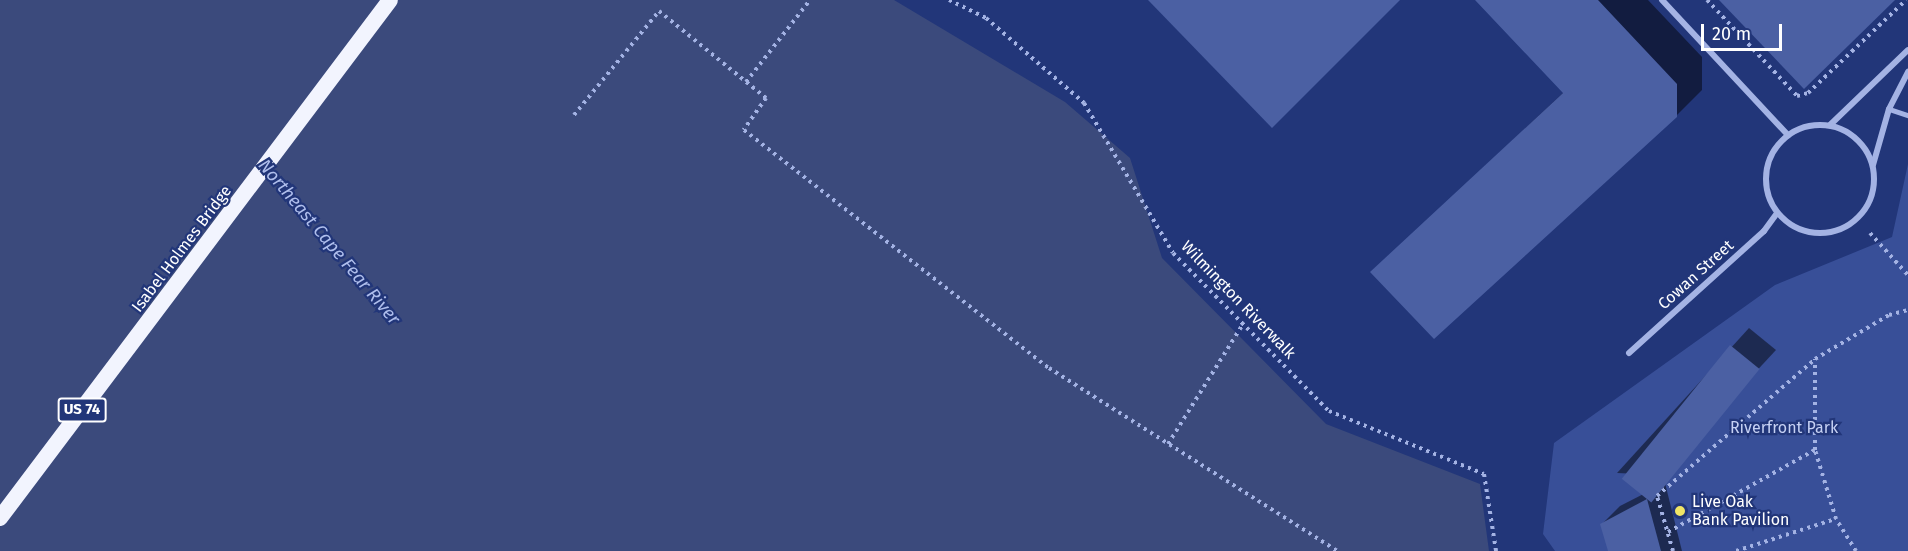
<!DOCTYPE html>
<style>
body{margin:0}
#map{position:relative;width:1908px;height:551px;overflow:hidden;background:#223679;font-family:"Fira Sans",sans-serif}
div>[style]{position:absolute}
.green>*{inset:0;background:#384f98}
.water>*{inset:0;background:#3b4a7c}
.shadow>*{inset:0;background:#0007}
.building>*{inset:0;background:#4b60a3;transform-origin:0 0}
.path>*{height:4px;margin-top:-2px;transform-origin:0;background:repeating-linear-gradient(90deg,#a4b3e4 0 3px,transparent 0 7.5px)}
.service>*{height:4.5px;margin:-2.25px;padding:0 2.25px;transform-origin:2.25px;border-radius:2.25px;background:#a4b3e4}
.minor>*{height:6px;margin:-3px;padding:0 3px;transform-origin:3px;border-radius:3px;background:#a4b3e4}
.minor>.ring{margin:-3px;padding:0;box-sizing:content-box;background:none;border:6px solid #a4b3e4;border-radius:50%}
.trunk>*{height:16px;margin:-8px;padding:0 8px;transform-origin:8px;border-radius:8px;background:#f2f4fe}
.dots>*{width:16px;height:16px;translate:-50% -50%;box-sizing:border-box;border:3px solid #223679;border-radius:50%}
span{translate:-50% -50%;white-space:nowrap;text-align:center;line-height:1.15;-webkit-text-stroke:4.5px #223679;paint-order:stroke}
.shield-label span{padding:2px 4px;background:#223679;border:2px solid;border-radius:4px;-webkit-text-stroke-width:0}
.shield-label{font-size:15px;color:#fff;font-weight:700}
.street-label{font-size:16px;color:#fff}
.park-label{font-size:16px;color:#c6d1f4}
.poi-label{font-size:16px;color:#fff}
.left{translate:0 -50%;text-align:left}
.water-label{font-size:18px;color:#afbeec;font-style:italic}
.scale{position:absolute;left:1701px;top:24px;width:81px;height:27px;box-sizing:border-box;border:3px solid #fff;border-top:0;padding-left:8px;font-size:18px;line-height:21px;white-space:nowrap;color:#fff;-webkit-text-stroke:4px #223679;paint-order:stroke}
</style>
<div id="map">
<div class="green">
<div style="clip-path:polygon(1908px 164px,1908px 551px,1555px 551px,1543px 534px,1554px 443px,1775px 285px,1892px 237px)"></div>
</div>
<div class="water">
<div style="clip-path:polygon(0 0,894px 0,1065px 102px,1130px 158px,1162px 258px,1326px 424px,1480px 484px,1489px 551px,0 551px)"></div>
</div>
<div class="shadow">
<div style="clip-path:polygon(1477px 0,1648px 0,1702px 57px,1702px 90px,1676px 116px,1372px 272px,1564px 92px)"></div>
<div style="clip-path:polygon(1749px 328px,1776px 350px,1660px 475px,1617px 473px)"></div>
<div style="clip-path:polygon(1665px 483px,1682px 551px,1610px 551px,1602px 524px,1620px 506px)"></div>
</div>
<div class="building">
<div style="clip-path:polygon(1148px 0,1400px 0,1272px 128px)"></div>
<div style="clip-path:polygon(1475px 0,1598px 0,1677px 84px,1677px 117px,1434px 339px,1370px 272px,1563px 93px)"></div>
<div style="clip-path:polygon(1719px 0,1895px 0,1804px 89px)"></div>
<div style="left:1730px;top:345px;width:38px;height:172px;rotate:39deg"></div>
<div style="clip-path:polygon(1647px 499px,1661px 551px,1608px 551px,1600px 524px)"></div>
</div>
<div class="path">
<div style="left:949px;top:0;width:41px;rotate:25.9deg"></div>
<div style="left:986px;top:18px;width:130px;rotate:40.9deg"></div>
<div style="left:1084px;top:103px;width:174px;rotate:59.3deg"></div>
<div style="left:1173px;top:253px;width:222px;rotate:45.4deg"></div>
<div style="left:1329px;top:411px;width:167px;rotate:22.1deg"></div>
<div style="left:1484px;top:474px;width:78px;rotate:81.1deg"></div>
<div style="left:1707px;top:0;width:132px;rotate:46.8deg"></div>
<div style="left:1797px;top:96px;width:11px;rotate:-15deg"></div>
<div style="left:1808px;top:93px;width:135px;rotate:-43.5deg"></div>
<div style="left:746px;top:82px;width:104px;rotate:-52deg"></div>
<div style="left:574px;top:115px;width:134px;rotate:-50.7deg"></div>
<div style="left:659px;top:11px;width:138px;rotate:39.1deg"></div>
<div style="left:766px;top:98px;width:39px;rotate:125deg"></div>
<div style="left:744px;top:130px;width:387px;rotate:38deg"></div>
<div style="left:1049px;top:368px;width:341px;rotate:32.4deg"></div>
<div style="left:1870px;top:233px;width:57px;rotate:47.9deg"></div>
<div style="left:1168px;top:444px;width:142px;rotate:-58deg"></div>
<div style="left:1668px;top:532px;width:168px;rotate:-29.2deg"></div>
<div style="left:1673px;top:551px;width:57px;rotate:-106.2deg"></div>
<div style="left:1657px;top:496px;width:209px;rotate:-40.9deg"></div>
<div style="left:1736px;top:551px;width:104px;rotate:-17.9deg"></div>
<div style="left:1856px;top:551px;width:38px;rotate:-122deg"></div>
<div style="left:1836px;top:519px;width:72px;rotate:-106.9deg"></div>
<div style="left:1815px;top:450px;width:91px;rotate:-90deg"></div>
<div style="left:1815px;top:359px;width:86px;rotate:-30.7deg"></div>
<div style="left:1889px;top:315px;width:20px;rotate:-15deg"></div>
</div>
<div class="service">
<div style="left:1889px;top:109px;width:20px;rotate:18deg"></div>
</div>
<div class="minor">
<div style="left:1662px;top:0;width:185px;rotate:47deg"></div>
<div class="ring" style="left:1766px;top:125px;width:102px;height:102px"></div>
<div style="left:1830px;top:125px;width:108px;rotate:-43.9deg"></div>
<div style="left:1873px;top:165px;width:58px;rotate:-74.1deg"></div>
<div style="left:1889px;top:109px;width:42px;rotate:-62.8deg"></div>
<div style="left:1629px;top:353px;width:182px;rotate:-42.1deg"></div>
<div style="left:1764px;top:231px;width:22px;rotate:-54deg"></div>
</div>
<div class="trunk">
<div style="left:0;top:518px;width:648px;rotate:-53.02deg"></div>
</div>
<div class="dots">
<div style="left:1680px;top:511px;background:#f0e566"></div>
</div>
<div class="shield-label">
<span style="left:82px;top:410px">US 74</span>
</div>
<div class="street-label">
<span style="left:182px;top:249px;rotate:-53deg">Isabel Holmes Bridge</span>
<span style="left:1696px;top:275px;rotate:-42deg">Cowan Street</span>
<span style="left:1238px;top:300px;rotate:46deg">Wilmington Riverwalk</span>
</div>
<div class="park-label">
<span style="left:1784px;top:428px">Riverfront Park</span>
</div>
<div class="poi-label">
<span class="left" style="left:1692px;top:511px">Live Oak<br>Bank Pavilion</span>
</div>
<div class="water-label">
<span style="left:329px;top:242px;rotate:50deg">Northeast Cape Fear River</span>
</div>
<div class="scale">20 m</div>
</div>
